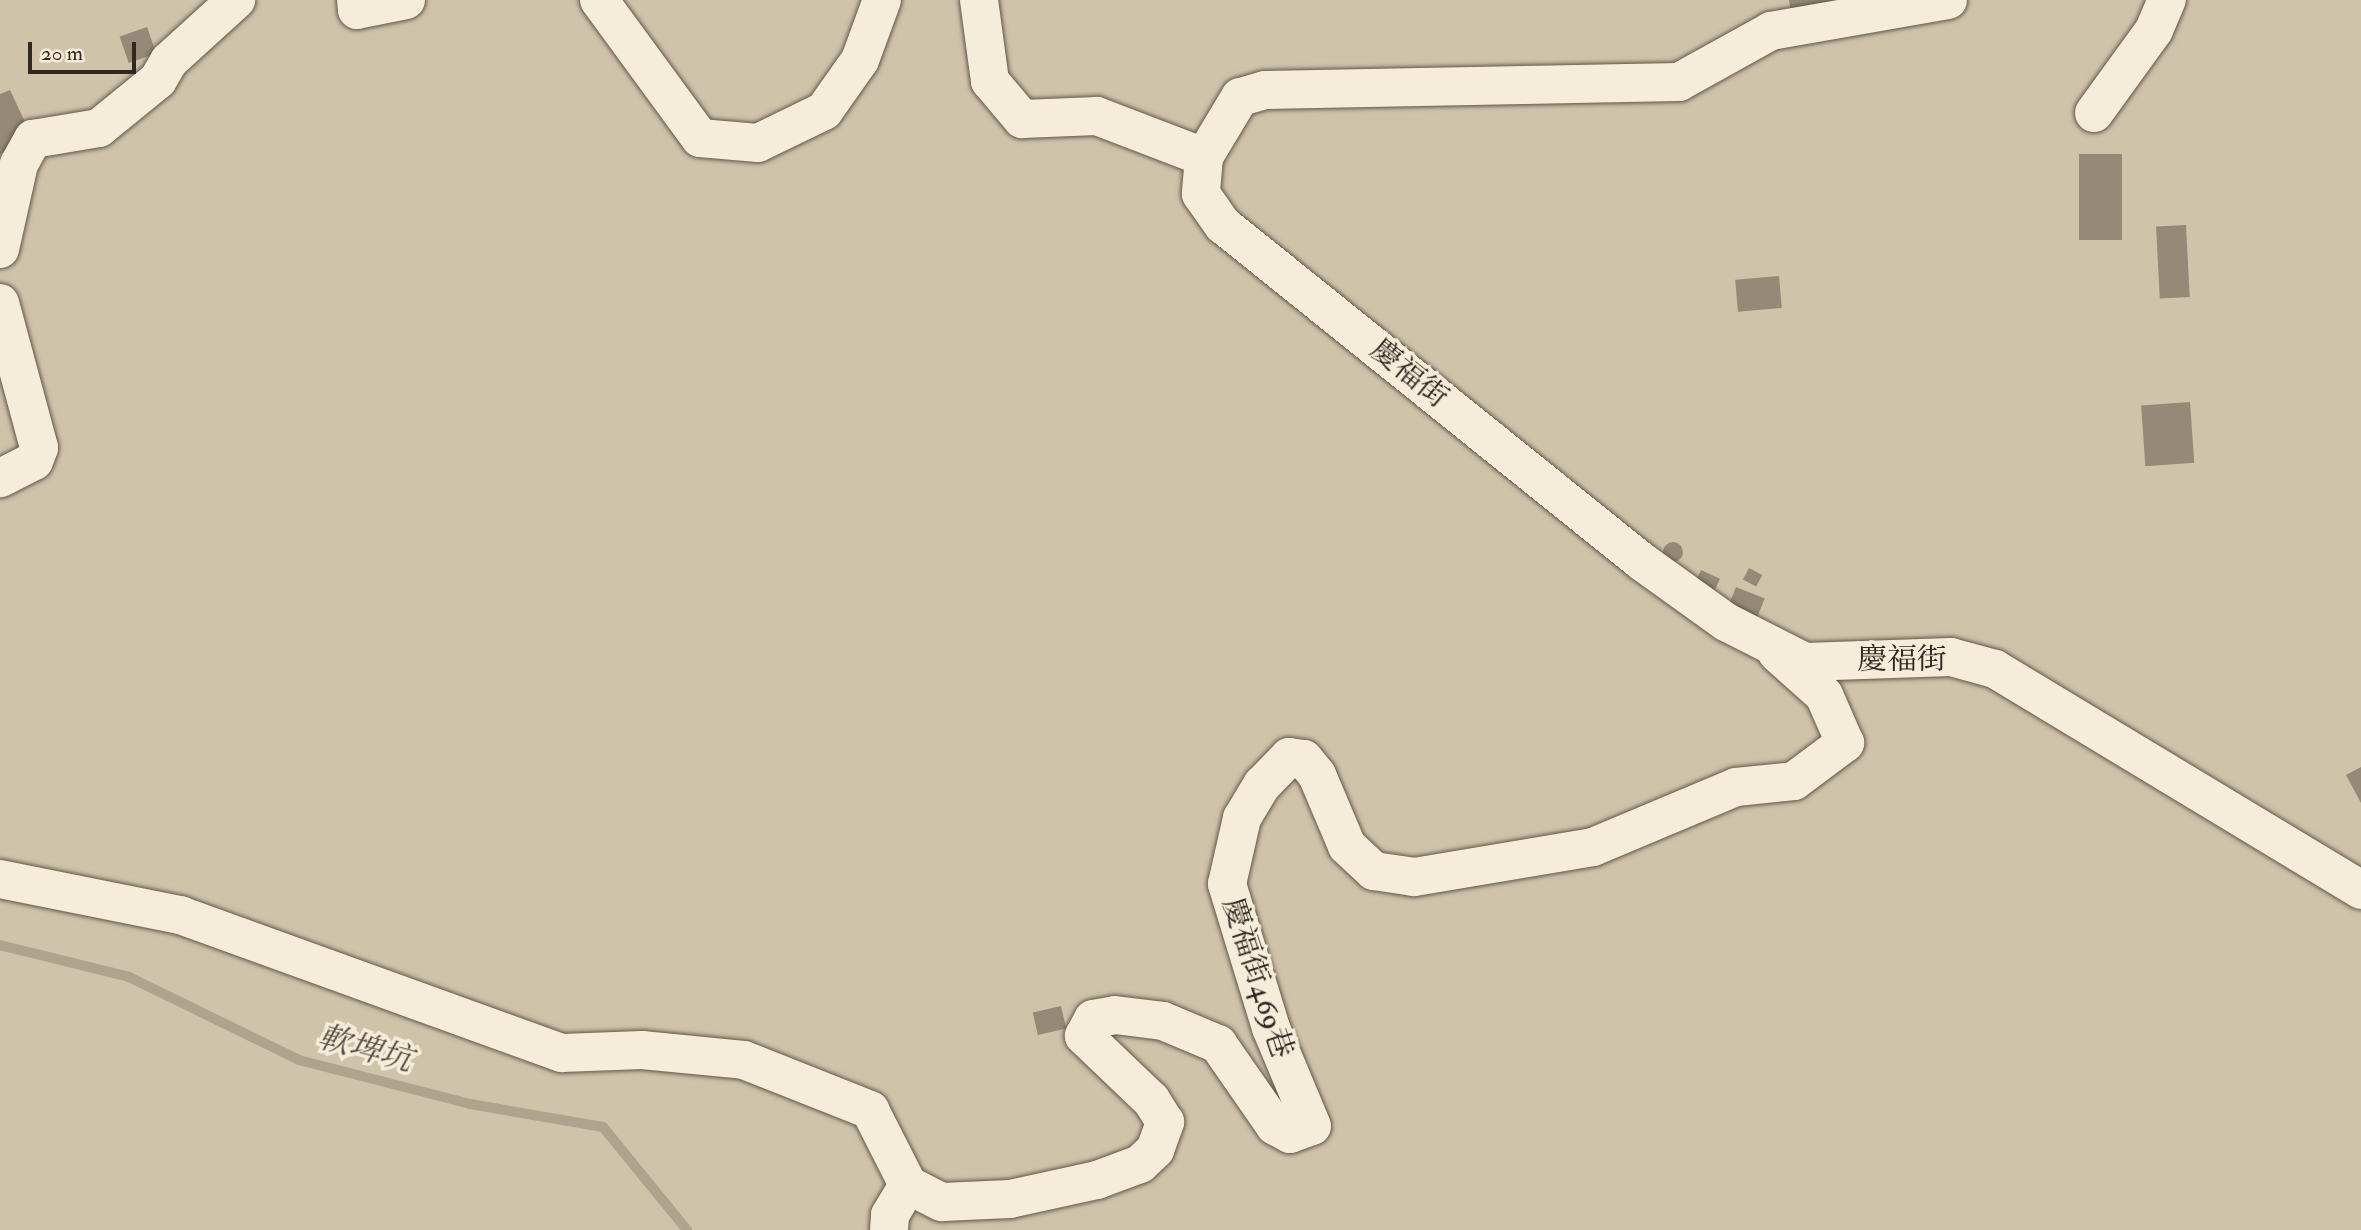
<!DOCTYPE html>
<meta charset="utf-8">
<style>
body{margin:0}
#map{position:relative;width:2361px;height:1230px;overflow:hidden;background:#efe3c6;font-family:"IM FELL Double Pica","Noto Serif TC",serif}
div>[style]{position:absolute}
.green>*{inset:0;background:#cfc3aa;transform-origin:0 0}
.stream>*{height:10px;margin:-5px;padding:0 5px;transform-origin:5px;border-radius:5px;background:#afa38e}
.building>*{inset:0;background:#958977;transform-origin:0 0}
.round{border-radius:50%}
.roads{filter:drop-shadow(0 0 2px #62564a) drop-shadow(0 0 2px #62564a)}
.minor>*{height:38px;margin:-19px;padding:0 19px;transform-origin:19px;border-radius:19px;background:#f5edda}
span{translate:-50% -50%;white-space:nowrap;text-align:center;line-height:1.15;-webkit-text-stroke:7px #f5edda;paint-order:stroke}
.street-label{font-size:30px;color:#332721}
.water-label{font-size:32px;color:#584c42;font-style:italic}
.scale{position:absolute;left:28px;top:42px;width:108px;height:32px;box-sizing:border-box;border:4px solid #332721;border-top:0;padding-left:9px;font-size:21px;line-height:24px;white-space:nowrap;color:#332721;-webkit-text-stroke:5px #f5edda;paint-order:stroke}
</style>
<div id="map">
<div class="green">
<div style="left:0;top:0;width:2361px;height:1230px"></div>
</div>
<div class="stream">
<div style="left:0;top:945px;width:133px;rotate:13.9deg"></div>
<div style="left:129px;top:977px;width:189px;rotate:26deg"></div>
<div style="left:299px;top:1060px;width:177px;rotate:14.4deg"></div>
<div style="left:470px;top:1104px;width:135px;rotate:9.8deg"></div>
<div style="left:603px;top:1127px;width:133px;rotate:50.8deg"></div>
</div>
<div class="building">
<div style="clip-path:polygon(1789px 0,1842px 0,1791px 15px)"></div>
<div style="left:147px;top:27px;width:28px;height:29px;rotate:71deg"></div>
<div style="clip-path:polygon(10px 90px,33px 139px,0 154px,0 94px)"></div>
<div style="left:2079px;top:154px;width:43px;height:86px"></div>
<div style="left:2186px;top:225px;width:72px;height:30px;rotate:87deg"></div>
<div style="left:1779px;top:276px;width:32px;height:44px;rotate:85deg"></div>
<div style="left:2190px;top:402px;width:61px;height:49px;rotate:86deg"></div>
<div class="round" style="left:1663px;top:542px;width:20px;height:20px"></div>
<div style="left:1749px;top:568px;width:15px;height:13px;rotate:28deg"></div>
<div style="left:1701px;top:570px;width:21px;height:20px;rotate:25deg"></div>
<div style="left:1736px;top:587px;width:31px;height:26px;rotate:22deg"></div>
<div style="clip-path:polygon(2361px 767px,2361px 803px,2346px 775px)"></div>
<div style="left:1061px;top:1006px;width:23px;height:29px;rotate:77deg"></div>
</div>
<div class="roads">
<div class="minor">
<div style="left:356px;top:0;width:10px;rotate:84deg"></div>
<div style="left:357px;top:10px;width:50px;rotate:-11.5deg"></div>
<div style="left:599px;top:0;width:171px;rotate:53.8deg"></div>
<div style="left:700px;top:138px;width:58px;rotate:4.9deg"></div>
<div style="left:758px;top:143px;width:73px;rotate:-25.9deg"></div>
<div style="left:824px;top:111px;width:62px;rotate:-54.8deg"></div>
<div style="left:860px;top:60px;width:64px;rotate:-69.9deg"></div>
<div style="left:979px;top:0;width:82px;rotate:82.3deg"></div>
<div style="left:990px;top:81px;width:50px;rotate:49.9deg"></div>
<div style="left:1022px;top:119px;width:75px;rotate:-2.3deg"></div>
<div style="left:1097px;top:116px;width:115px;rotate:21deg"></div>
<div style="left:1948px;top:0;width:180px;rotate:170.1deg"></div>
<div style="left:1771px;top:31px;width:105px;rotate:151deg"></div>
<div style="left:1679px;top:82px;width:414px;rotate:178.9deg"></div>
<div style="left:1265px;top:90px;width:26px;rotate:164deg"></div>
<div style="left:1240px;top:97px;width:70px;rotate:121deg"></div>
<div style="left:1204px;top:157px;width:37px;rotate:95deg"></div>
<div style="left:1201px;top:194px;width:38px;rotate:55deg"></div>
<div style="left:1223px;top:225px;width:536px;rotate:38.79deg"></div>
<div style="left:1641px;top:561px;width:105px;rotate:35.7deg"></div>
<div style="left:1726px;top:622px;width:89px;rotate:26.9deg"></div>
<div style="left:1805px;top:662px;width:146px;rotate:-2deg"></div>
<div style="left:1951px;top:657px;width:46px;rotate:15.3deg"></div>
<div style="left:1995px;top:669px;width:428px;rotate:31.1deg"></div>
<div style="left:2094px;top:113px;width:102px;rotate:-54.1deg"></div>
<div style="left:2154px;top:30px;width:33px;rotate:-67deg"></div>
<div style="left:0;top:249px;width:87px;rotate:-77.4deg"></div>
<div style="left:19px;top:164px;width:29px;rotate:-61deg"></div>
<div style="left:33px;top:139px;width:67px;rotate:-9.5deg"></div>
<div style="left:99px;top:128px;width:76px;rotate:-39.1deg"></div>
<div style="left:158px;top:80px;width:22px;rotate:-60deg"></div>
<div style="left:169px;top:61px;width:91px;rotate:-42.3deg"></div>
<div style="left:0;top:303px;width:150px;rotate:74.9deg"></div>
<div style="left:39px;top:448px;width:14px;rotate:111deg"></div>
<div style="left:34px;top:461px;width:38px;rotate:153deg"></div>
<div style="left:0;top:879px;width:184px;rotate:11.3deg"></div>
<div style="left:180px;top:915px;width:406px;rotate:19.9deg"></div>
<div style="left:562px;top:1053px;width:80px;rotate:-2.1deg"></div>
<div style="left:642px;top:1050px;width:102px;rotate:5.6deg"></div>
<div style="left:744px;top:1060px;width:136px;rotate:21.6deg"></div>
<div style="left:870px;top:1110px;width:84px;rotate:63.1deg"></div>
<div style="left:908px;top:1185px;width:38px;rotate:27deg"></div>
<div style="left:942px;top:1202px;width:68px;rotate:-2.5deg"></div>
<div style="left:1010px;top:1199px;width:89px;rotate:-12.3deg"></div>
<div style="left:1097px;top:1180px;width:46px;rotate:-20.4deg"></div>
<div style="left:1140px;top:1164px;width:21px;rotate:-43deg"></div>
<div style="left:1155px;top:1150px;width:30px;rotate:-70deg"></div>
<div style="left:1165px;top:1122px;width:26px;rotate:-122deg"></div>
<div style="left:1151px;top:1100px;width:93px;rotate:-136.3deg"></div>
<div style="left:1084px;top:1036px;width:19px;rotate:-62deg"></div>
<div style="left:1093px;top:1019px;width:22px;rotate:-10deg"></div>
<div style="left:1115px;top:1015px;width:48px;rotate:7.1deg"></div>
<div style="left:1163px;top:1021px;width:60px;rotate:22.7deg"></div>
<div style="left:1218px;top:1044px;width:100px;rotate:55.2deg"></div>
<div style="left:1275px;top:1126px;width:17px;rotate:28deg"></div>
<div style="left:1290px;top:1134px;width:23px;rotate:-20deg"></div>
<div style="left:1312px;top:1126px;width:106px;rotate:-112.7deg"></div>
<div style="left:1271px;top:1028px;width:151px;rotate:-107deg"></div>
<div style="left:1227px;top:884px;width:68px;rotate:-77.2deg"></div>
<div style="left:1242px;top:818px;width:39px;rotate:-59deg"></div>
<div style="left:1262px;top:785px;width:39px;rotate:-46deg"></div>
<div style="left:1289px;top:757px;width:15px;rotate:8deg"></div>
<div style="left:1304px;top:759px;width:21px;rotate:51deg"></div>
<div style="left:1317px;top:775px;width:77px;rotate:67.1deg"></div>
<div style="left:1347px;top:846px;width:37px;rotate:43deg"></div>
<div style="left:1374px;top:871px;width:40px;rotate:8.5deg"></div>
<div style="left:1414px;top:877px;width:181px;rotate:-9.5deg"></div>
<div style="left:1593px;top:847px;width:155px;rotate:-22.8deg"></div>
<div style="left:1736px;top:787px;width:58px;rotate:-5.9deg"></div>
<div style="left:1794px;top:781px;width:64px;rotate:-36.7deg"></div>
<div style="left:1845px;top:743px;width:52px;rotate:-113.6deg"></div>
<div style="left:1824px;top:695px;width:63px;rotate:-138.2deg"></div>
<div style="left:889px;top:1230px;width:15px;rotate:-86deg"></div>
<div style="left:890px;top:1215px;width:35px;rotate:-59deg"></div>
</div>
</div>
<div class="street-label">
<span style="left:1409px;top:374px;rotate:39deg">慶福街</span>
<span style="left:1902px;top:660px">慶福街</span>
<span style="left:1257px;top:978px;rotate:72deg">慶福街469巷</span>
</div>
<div class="water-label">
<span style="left:365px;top:1049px;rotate:15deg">軟埤坑</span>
</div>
<div class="scale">20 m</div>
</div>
